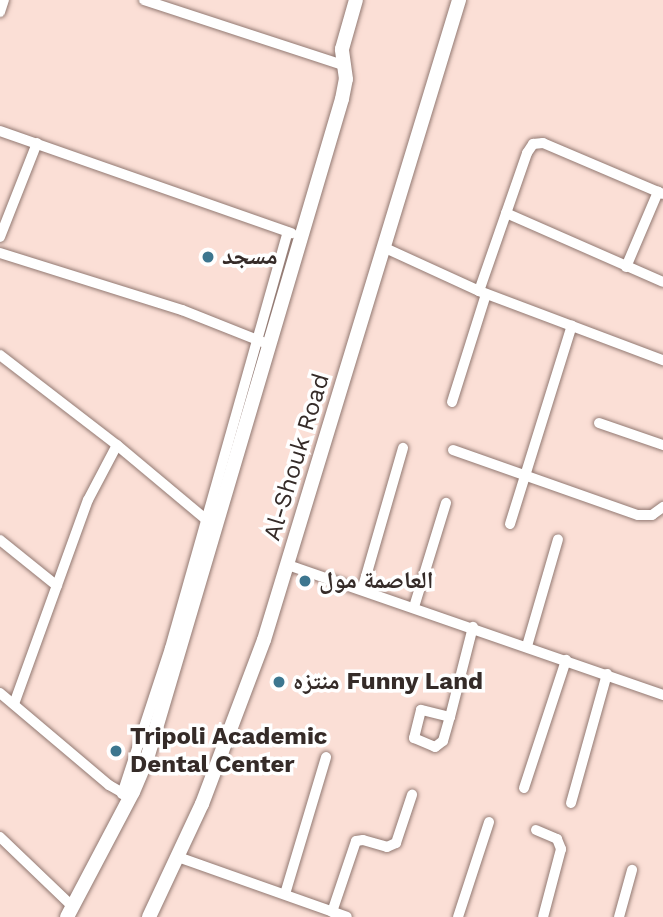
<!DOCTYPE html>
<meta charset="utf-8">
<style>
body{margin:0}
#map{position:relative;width:663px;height:917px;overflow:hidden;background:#fbdfd6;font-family:"Work Sans","Noto Naskh Arabic",sans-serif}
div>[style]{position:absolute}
.roads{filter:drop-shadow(0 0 2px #927972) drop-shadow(0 0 2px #927972)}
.minor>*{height:10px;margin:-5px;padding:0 5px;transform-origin:5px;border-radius:5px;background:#fff}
.major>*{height:14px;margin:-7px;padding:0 7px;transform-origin:7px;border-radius:7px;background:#fff}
.dots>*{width:19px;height:19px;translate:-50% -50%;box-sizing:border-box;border:4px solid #fff;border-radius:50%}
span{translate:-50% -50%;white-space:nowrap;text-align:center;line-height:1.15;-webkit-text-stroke:7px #fff;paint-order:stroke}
.poi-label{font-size:24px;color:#352b28;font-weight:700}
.left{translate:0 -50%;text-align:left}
.street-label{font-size:24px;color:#352b28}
</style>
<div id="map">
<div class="roads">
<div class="minor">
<div style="left:144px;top:0;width:209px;rotate:18.1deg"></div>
<div style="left:0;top:12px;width:13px;rotate:-72deg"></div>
<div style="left:0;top:131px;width:309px;rotate:19.3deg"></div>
<div style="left:506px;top:213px;width:171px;rotate:23.7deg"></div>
<div style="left:0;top:237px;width:101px;rotate:-68.5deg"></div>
<div style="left:383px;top:247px;width:106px;rotate:24.6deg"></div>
<div style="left:479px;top:291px;width:197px;rotate:20.6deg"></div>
<div style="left:0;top:253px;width:191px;rotate:17.4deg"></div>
<div style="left:182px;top:310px;width:87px;rotate:21.6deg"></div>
<div style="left:626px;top:267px;width:82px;rotate:-66.9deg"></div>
<div style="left:479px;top:291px;width:146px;rotate:-70.8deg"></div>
<div style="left:527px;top:153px;width:11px;rotate:-56deg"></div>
<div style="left:533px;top:144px;width:10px;rotate:-6deg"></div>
<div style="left:543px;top:143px;width:130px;rotate:23deg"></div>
<div style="left:0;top:355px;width:148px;rotate:37.6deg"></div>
<div style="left:117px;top:445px;width:119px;rotate:39.9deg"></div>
<div style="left:452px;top:402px;width:113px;rotate:-72.5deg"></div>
<div style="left:599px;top:423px;width:68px;rotate:19deg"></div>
<div style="left:453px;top:450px;width:196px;rotate:19.4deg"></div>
<div style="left:638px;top:515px;width:14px"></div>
<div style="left:652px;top:515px;width:14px;rotate:-36deg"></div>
<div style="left:510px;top:524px;width:208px;rotate:-72.7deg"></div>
<div style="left:0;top:540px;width:73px;rotate:38.9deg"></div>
<div style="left:288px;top:565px;width:397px;rotate:19.1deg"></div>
<div style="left:362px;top:590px;width:148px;rotate:-73.9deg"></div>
<div style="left:414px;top:607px;width:109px;rotate:-72.9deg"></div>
<div style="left:527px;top:646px;width:111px;rotate:-73.8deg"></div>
<div style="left:0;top:693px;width:143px;rotate:40.2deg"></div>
<div style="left:109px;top:785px;width:22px;rotate:30deg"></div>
<div style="left:14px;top:704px;width:217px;rotate:-70.1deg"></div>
<div style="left:88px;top:500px;width:62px;rotate:-62.2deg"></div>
<div style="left:450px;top:717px;width:30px;rotate:-166deg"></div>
<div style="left:421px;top:710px;width:29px;rotate:104deg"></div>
<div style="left:414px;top:738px;width:23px;rotate:23deg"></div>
<div style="left:435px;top:747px;width:10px;rotate:-37deg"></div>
<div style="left:443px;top:741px;width:25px;rotate:-74deg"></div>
<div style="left:450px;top:717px;width:93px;rotate:-75.7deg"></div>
<div style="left:524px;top:788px;width:135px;rotate:-71.8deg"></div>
<div style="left:122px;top:794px;width:154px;rotate:-71.8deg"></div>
<div style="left:170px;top:648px;width:432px;rotate:-74.2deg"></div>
<div style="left:571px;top:803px;width:134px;rotate:-74.4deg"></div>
<div style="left:536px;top:830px;width:23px;rotate:23deg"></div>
<div style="left:557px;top:839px;width:11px;rotate:68deg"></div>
<div style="left:561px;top:849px;width:70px;rotate:104.8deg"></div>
<div style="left:0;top:837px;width:101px;rotate:43.8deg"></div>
<div style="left:178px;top:857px;width:179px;rotate:19.5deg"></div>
<div style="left:285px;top:894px;width:143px;rotate:-73.3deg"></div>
<div style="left:332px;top:912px;width:75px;rotate:-71.3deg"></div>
<div style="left:356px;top:841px;width:7px;rotate:-8deg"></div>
<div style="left:363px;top:840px;width:25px;rotate:16deg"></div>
<div style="left:387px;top:847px;width:10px;rotate:-24deg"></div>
<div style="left:396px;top:843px;width:51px;rotate:-71.6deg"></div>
<div style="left:458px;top:917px;width:100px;rotate:-71.9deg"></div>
<div style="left:619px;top:917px;width:49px;rotate:-74.5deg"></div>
</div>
<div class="major">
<div style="left:67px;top:917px;width:141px;rotate:-62.2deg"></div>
<div style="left:133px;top:792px;width:33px;rotate:-67deg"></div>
<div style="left:146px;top:762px;width:691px;rotate:-73.53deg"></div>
<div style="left:342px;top:99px;width:20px;rotate:-79deg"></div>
<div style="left:346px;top:79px;width:30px;rotate:-98deg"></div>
<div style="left:342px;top:49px;width:51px;rotate:-74.1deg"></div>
<div style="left:149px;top:917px;width:125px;rotate:-64.9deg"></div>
<div style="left:202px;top:804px;width:175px;rotate:-69.3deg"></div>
<div style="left:264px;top:640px;width:669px;rotate:-73.05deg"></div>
</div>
</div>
<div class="dots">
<div style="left:208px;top:257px;background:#3d768f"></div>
<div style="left:305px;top:581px;background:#3d768f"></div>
<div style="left:279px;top:682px;background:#3d768f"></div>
<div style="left:116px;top:751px;background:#3d768f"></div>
</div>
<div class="poi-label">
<span class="left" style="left:222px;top:257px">مسجد</span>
<span class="left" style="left:319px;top:581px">العاصمة مول</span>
<span class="left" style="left:293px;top:682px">منتزه Funny Land</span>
<span class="left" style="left:130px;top:751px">Tripoli Academic<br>Dental Center</span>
</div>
<div class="street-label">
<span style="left:297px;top:457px;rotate:-73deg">Al-Shouk Road</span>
</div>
</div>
